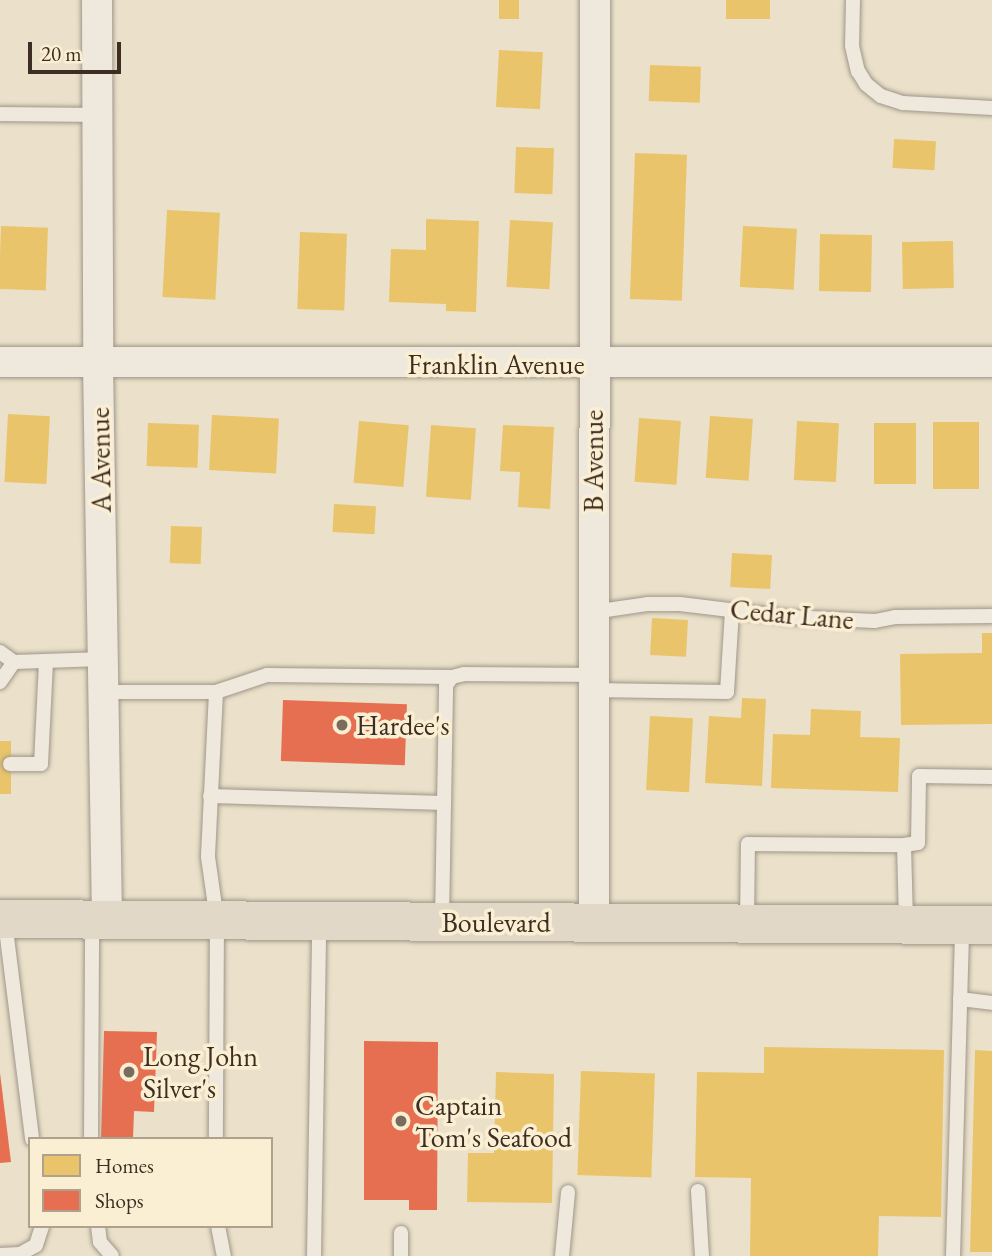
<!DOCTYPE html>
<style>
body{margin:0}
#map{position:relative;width:992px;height:1256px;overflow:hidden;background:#ebe0c9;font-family:"EB Garamond",serif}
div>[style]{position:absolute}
.homes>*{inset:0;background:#e9c46a;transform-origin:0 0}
.shops>*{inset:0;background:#e76f51;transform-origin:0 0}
.roads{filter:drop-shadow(0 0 2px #9f9689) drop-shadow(0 0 2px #9f9689)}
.service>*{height:14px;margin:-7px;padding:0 7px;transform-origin:7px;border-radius:7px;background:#eee8dd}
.minor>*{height:30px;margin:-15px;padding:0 15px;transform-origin:15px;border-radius:15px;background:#eee8dd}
.primary>*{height:38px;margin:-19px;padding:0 19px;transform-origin:19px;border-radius:19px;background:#e1d8c7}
.dots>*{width:19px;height:19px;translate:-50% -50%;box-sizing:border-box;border:4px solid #fbefd3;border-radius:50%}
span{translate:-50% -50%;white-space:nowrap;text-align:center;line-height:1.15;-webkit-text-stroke:7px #fbefd3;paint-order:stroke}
.street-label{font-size:28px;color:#3d2d22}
.poi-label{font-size:28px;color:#3d2d22}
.left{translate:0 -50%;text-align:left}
.legend{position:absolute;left:28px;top:1137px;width:245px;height:91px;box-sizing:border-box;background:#fbefd3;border:2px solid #afa18c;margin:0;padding:9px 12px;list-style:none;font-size:21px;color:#3d2d22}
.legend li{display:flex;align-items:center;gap:14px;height:35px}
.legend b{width:35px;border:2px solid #afa18c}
.scale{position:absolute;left:28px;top:42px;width:93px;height:32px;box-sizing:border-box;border:4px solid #3d2d22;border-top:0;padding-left:9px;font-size:21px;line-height:24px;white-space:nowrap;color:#3d2d22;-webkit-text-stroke:5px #fbefd3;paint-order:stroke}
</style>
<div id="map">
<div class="homes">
<div style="left:499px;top:0;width:20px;height:19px"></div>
<div style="left:726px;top:0;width:44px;height:19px"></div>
<div style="left:499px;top:50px;width:44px;height:57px;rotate:3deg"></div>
<div style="left:650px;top:65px;width:51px;height:36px;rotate:2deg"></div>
<div style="left:894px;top:139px;width:42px;height:29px;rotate:3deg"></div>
<div style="left:516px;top:147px;width:38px;height:46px;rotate:2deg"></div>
<div style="left:635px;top:153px;width:52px;height:146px;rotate:2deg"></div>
<div style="left:167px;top:210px;width:53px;height:87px;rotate:3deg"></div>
<div style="clip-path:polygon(426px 219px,479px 221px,476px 312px,446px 311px,446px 304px,389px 302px,391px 249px,426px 250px)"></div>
<div style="left:510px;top:220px;width:43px;height:67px;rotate:3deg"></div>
<div style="left:1px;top:226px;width:47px;height:63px;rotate:2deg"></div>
<div style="left:743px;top:226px;width:54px;height:61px;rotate:3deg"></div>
<div style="left:300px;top:232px;width:47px;height:77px;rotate:2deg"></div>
<div style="left:820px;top:234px;width:52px;height:57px;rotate:1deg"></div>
<div style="left:953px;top:241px;width:47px;height:51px;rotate:89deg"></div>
<div style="left:8px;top:414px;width:42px;height:68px;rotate:3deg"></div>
<div style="left:212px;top:415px;width:67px;height:55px;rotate:3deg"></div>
<div style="left:710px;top:416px;width:43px;height:62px;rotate:4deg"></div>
<div style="left:639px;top:418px;width:42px;height:64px;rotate:4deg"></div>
<div style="left:359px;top:421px;width:50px;height:62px;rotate:5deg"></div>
<div style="left:797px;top:421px;width:42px;height:59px;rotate:3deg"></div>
<div style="left:979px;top:422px;width:67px;height:46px;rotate:90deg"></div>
<div style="left:148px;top:423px;width:51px;height:43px;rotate:2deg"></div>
<div style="left:874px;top:423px;width:42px;height:61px"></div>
<div style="left:431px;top:425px;width:45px;height:72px;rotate:4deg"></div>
<div style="clip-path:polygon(503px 425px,554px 427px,550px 509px,518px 507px,520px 472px,500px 471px)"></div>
<div style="left:334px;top:504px;width:42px;height:28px;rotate:3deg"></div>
<div style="left:171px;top:526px;width:31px;height:37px;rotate:2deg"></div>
<div style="left:732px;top:553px;width:40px;height:34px;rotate:3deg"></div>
<div style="left:652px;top:618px;width:36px;height:37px;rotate:3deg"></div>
<div style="clip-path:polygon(982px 633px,992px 633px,992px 724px,901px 725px,900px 654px,982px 653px)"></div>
<div style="clip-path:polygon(742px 698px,766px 699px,762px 786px,705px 783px,709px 716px,741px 718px)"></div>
<div style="clip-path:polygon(811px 709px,861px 711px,860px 737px,900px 738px,898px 792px,771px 788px,773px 734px,810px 735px)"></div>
<div style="left:650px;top:716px;width:43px;height:74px;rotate:3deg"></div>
<div style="left:0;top:741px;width:11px;height:53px"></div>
<div style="clip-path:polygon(764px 1047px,944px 1050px,941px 1217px,879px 1216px,878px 1256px,750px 1256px,751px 1178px,695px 1177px,697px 1072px,764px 1073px)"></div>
<div style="clip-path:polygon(975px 1050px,992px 1051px,992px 1252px,970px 1252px)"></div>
<div style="left:581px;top:1071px;width:74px;height:104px;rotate:2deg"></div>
<div style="clip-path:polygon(496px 1072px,554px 1074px,552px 1203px,467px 1202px,468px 1153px,494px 1153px)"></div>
</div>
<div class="shops">
<div style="left:283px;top:700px;width:124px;height:61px;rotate:2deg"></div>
<div style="clip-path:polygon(104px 1031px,157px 1032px,154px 1112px,134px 1111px,133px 1139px,101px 1139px)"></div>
<div style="clip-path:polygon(364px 1041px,438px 1042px,437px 1210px,409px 1210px,409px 1200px,364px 1200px)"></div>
<div style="clip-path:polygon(0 1073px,11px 1162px,0 1163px)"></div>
</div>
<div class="roads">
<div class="service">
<div style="left:853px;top:0;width:46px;rotate:91.2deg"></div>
<div style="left:852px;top:46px;width:26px;rotate:77deg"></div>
<div style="left:858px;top:71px;width:15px;rotate:58deg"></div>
<div style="left:866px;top:84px;width:19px;rotate:39deg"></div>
<div style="left:881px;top:96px;width:23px;rotate:18deg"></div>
<div style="left:903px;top:103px;width:89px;rotate:3.2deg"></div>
<div style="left:0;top:114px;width:97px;rotate:0.6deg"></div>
<div style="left:593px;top:612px;width:56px;rotate:-8.3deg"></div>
<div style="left:648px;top:604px;width:32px"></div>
<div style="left:680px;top:604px;width:109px;rotate:6.9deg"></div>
<div style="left:788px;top:617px;width:87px;rotate:2.6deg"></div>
<div style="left:875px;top:621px;width:20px;rotate:-11deg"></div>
<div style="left:895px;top:617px;width:97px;rotate:-0.6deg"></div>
<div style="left:0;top:652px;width:17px;rotate:36deg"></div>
<div style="left:14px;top:662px;width:89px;rotate:-1.9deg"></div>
<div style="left:0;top:682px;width:24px;rotate:-55deg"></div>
<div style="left:594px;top:690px;width:133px;rotate:0.9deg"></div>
<div style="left:727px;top:692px;width:82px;rotate:-86.5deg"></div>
<div style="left:104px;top:692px;width:112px"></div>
<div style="left:216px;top:692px;width:54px;rotate:-18.4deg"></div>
<div style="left:267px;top:675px;width:185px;rotate:0.6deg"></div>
<div style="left:216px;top:692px;width:165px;rotate:92.8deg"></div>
<div style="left:208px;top:857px;width:64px;rotate:81.9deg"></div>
<div style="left:217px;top:920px;width:219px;rotate:90.3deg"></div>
<div style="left:10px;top:764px;width:31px"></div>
<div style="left:41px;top:764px;width:103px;rotate:-87.2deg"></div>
<div style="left:210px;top:796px;width:234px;rotate:1.7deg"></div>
<div style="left:904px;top:845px;width:14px;rotate:-8deg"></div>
<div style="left:918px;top:843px;width:67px;rotate:-89.1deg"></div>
<div style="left:919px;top:776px;width:73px;rotate:0.8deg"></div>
<div style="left:442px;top:920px;width:235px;rotate:-89deg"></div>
<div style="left:446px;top:685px;width:10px;rotate:-53deg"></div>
<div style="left:452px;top:677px;width:12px;rotate:-14deg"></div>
<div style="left:464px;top:674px;width:130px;rotate:0.4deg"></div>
<div style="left:5px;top:921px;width:220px;rotate:82.9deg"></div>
<div style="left:747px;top:922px;width:78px;rotate:-89.3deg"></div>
<div style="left:748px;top:844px;width:156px;rotate:0.4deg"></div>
<div style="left:904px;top:845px;width:78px;rotate:88.5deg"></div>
<div style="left:960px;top:999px;width:32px;rotate:7deg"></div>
<div style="left:91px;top:1139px;width:218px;rotate:-89.7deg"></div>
<div style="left:698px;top:1191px;width:65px;rotate:86.5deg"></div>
<div style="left:98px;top:1226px;width:16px;rotate:83deg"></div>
<div style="left:100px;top:1242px;width:18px;rotate:49deg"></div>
<div style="left:218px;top:1226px;width:31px;rotate:79deg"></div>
<div style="left:0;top:1255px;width:20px;rotate:-3deg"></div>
<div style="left:20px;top:1254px;width:18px;rotate:-29deg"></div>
<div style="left:36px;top:1245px;width:20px;rotate:-72deg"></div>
<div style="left:314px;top:1256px;width:334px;rotate:-89.1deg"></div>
<div style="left:401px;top:1256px;width:23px;rotate:-90deg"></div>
<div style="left:562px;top:1256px;width:64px;rotate:-84.6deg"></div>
<div style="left:953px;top:1256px;width:331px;rotate:-88.4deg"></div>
</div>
<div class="minor">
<div style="left:97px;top:0;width:363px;rotate:89.8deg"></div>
<div style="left:98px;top:363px;width:556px;rotate:89.07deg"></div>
<div style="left:0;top:362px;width:992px"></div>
<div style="left:594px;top:923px;width:923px;rotate:-89.94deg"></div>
</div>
<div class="primary">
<div style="left:0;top:919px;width:992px;rotate:0.35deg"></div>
</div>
</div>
<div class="dots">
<div style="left:342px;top:725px;background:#7a6c5c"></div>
<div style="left:129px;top:1072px;background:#7a6c5c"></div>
<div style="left:401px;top:1121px;background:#7a6c5c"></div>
</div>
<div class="street-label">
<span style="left:496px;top:364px">Franklin Avenue</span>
<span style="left:100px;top:460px;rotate:-91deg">A Avenue</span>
<span style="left:593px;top:461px;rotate:-90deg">B Avenue</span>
<span style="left:792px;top:614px;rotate:5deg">Cedar Lane</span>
<span style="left:496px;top:922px">Boulevard</span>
</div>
<div class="poi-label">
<span class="left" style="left:356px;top:725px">Hardee's</span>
<span class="left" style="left:143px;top:1072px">Long John<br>Silver's</span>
<span class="left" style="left:415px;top:1121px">Captain<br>Tom's Seafood</span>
</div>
<ul class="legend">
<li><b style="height:19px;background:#e9c46a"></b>Homes</li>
<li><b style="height:19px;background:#e76f51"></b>Shops</li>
</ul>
<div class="scale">20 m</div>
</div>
